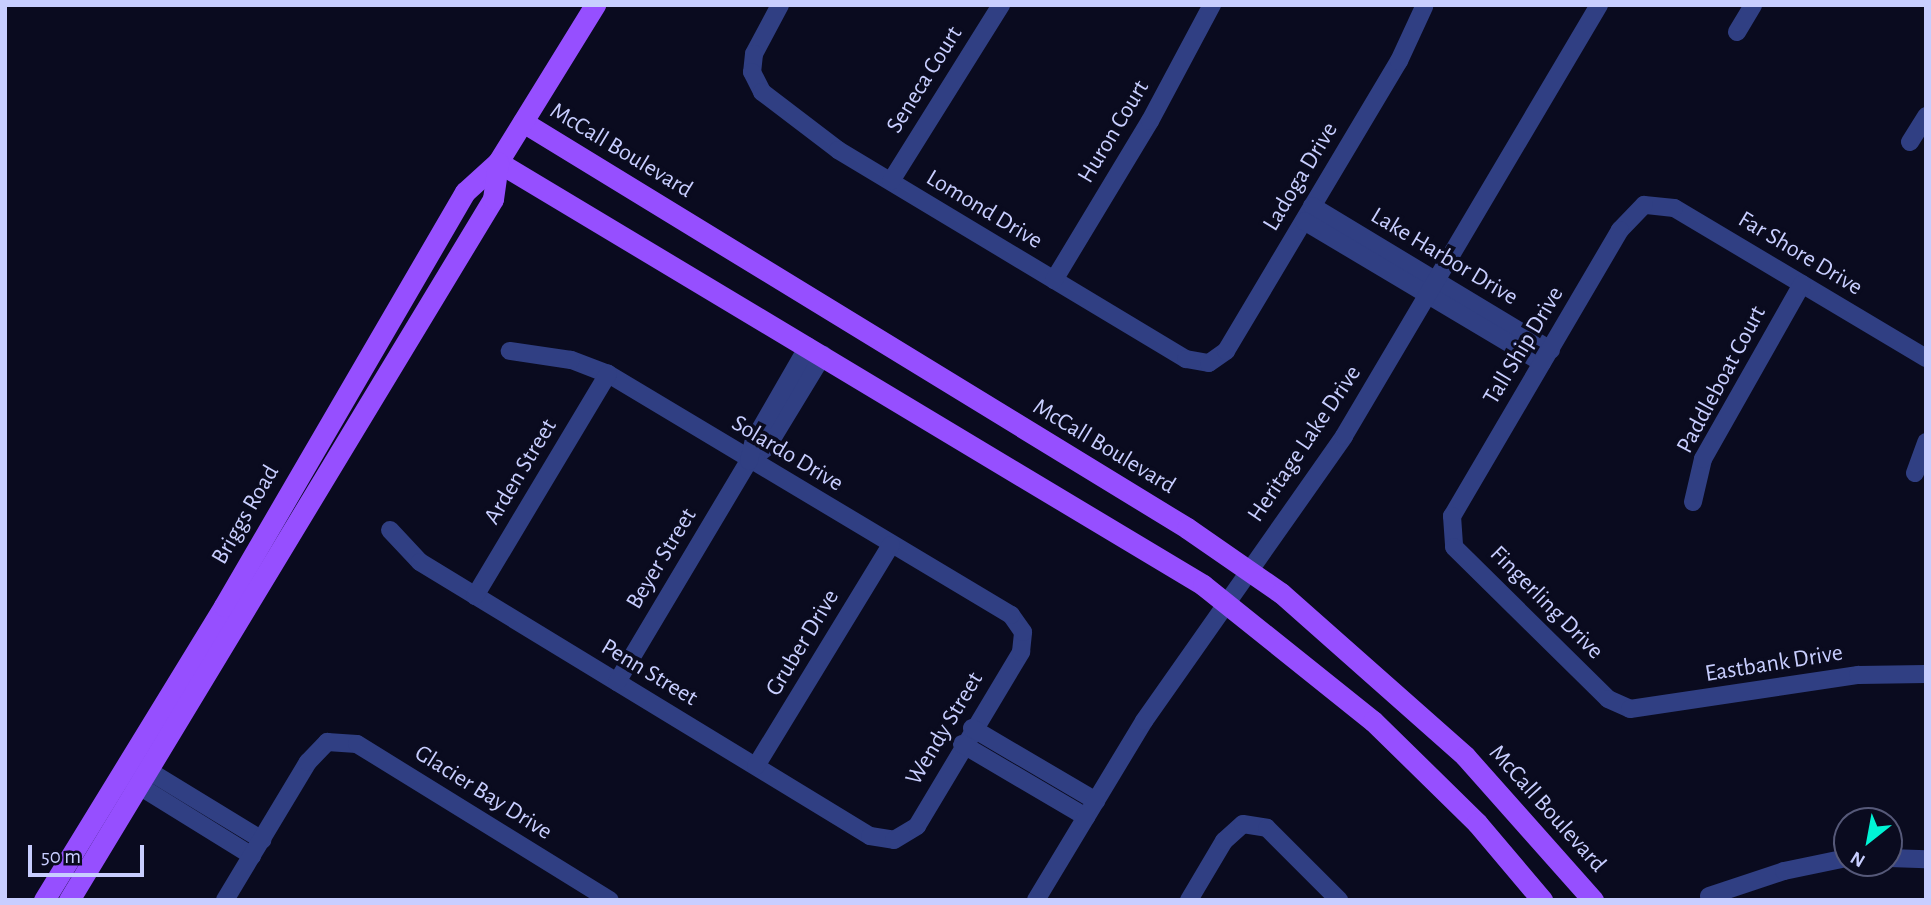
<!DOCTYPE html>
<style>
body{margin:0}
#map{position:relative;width:1931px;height:905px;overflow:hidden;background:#0a0b1f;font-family:"Alegreya Sans",sans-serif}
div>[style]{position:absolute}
.minor>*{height:18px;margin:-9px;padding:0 9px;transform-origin:9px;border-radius:9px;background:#303f83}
.major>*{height:21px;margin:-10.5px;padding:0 10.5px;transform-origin:10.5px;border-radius:10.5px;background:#964fff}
span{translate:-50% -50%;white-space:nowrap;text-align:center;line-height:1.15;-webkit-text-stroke:7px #0a0b1f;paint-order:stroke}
.street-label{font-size:24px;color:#c8ceff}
.frame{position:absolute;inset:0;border:7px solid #c8ceff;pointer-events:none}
.north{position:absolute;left:1833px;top:807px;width:70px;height:70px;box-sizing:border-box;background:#0a0b1f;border:2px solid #565979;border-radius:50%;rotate:211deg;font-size:19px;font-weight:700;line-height:28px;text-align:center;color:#c8ceff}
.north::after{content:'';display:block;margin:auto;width:24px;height:32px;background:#00f3d5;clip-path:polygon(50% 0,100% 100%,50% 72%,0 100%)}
.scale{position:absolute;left:28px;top:845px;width:116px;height:32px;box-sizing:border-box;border:4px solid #c8ceff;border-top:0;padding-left:9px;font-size:21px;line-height:24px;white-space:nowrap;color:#c8ceff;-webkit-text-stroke:5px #0a0b1f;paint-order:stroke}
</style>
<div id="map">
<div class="minor">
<div style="left:780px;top:5px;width:55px;rotate:118deg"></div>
<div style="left:754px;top:54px;width:18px;rotate:96deg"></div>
<div style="left:752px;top:72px;width:22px;rotate:63deg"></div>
<div style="left:762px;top:92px;width:96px;rotate:37.3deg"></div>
<div style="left:838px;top:150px;width:406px;rotate:31deg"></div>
<div style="left:1186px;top:359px;width:23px;rotate:10deg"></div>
<div style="left:1209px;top:363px;width:21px;rotate:-35deg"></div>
<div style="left:1226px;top:351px;width:338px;rotate:-59.2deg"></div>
<div style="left:1399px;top:61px;width:60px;rotate:-65.2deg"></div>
<div style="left:1737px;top:32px;width:31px;rotate:-59deg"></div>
<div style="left:1910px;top:142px;width:31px;rotate:-58deg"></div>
<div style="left:891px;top:181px;width:208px;rotate:-58deg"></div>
<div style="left:1312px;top:206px;width:279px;rotate:31.1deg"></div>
<div style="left:1304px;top:221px;width:277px;rotate:30.8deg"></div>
<div style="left:1054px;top:280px;width:186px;rotate:-58.9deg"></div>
<div style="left:1150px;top:121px;width:132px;rotate:-61.9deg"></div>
<div style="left:1926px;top:358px;width:293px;rotate:-149.2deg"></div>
<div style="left:1674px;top:208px;width:30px;rotate:-174deg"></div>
<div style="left:1644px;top:205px;width:35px;rotate:134deg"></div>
<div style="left:1620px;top:230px;width:332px;rotate:120.4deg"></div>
<div style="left:1452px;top:516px;width:31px;rotate:86deg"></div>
<div style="left:1454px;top:547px;width:216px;rotate:44.6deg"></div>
<div style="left:1608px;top:699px;width:24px;rotate:24deg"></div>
<div style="left:1630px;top:709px;width:231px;rotate:-8.5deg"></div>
<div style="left:1858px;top:675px;width:68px;rotate:-0.8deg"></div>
<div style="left:749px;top:461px;width:23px;rotate:-38deg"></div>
<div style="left:767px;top:447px;width:108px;rotate:-58.7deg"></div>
<div style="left:1915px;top:473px;width:33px;rotate:-70deg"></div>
<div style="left:1693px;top:502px;width:44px;rotate:-76.9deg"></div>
<div style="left:1703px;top:459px;width:201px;rotate:-60.5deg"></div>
<div style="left:390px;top:530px;width:44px;rotate:46.8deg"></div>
<div style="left:420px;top:562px;width:527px;rotate:31.34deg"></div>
<div style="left:870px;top:836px;width:24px;rotate:9deg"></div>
<div style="left:894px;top:840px;width:27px;rotate:-31deg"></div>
<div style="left:917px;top:826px;width:203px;rotate:-59.1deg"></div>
<div style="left:1021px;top:652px;width:20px;rotate:-84deg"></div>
<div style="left:1023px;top:632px;width:21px;rotate:-125deg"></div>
<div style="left:1011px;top:615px;width:470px;rotate:-149.1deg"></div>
<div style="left:608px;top:374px;width:40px;rotate:-159deg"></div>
<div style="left:571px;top:360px;width:62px;rotate:-171.6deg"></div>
<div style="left:475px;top:596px;width:259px;rotate:-59.1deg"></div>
<div style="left:617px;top:682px;width:257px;rotate:-59.2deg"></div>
<div style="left:749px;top:461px;width:22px;rotate:-77deg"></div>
<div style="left:754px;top:440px;width:108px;rotate:-60.1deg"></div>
<div style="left:972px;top:728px;width:144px;rotate:30.5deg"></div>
<div style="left:962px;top:744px;width:144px;rotate:30.5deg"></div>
<div style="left:136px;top:763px;width:148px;rotate:31.4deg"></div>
<div style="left:756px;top:766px;width:259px;rotate:-58.6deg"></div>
<div style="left:128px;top:779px;width:146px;rotate:31.8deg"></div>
<div style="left:1889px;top:858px;width:37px;rotate:2deg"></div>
<div style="left:1709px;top:896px;width:79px;rotate:-18.4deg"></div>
<div style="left:1784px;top:871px;width:64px;rotate:-11.7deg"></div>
<div style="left:225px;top:900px;width:161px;rotate:-59deg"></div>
<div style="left:308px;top:762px;width:28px;rotate:-46deg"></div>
<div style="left:327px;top:742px;width:30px;rotate:4deg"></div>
<div style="left:357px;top:744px;width:297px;rotate:31.7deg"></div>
<div style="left:1036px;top:900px;width:209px;rotate:-58.9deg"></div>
<div style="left:1144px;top:721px;width:348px;rotate:-54.9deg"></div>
<div style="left:1344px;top:436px;width:501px;rotate:-59.39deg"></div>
<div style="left:1189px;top:900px;width:69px;rotate:-59.3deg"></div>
<div style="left:1224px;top:841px;width:25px;rotate:-42deg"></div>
<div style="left:1243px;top:824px;width:24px;rotate:9deg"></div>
<div style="left:1267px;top:828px;width:102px;rotate:45deg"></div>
</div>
<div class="major">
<div style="left:523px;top:122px;width:778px;rotate:31.44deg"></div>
<div style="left:1187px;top:528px;width:114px;rotate:34.7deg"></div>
<div style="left:1281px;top:593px;width:246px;rotate:41.5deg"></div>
<div style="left:1465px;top:756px;width:193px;rotate:48.4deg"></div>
<div style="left:498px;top:162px;width:822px;rotate:30.96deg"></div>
<div style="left:1203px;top:585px;width:218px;rotate:38.7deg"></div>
<div style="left:1373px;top:721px;width:146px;rotate:44.4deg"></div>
<div style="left:1477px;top:823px;width:101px;rotate:49.8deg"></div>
<div style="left:44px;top:900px;width:345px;rotate:-58.5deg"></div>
<div style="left:224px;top:606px;width:479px;rotate:-59.8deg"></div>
<div style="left:465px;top:192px;width:45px;rotate:-42.3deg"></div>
<div style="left:498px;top:162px;width:185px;rotate:-58.3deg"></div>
<div style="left:69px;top:900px;width:819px;rotate:-58.83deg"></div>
<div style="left:493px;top:199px;width:37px;rotate:-82deg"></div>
</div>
<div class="street-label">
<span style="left:925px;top:80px;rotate:-58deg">Seneca Court</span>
<span style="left:1114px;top:132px;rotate:-59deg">Huron Court</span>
<span style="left:621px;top:151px;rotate:31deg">McCall Boulevard</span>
<span style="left:1301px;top:177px;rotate:-59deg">Ladoga Drive</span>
<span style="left:984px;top:210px;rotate:31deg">Lomond Drive</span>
<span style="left:1800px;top:254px;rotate:31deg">Far Shore Drive</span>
<span style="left:1444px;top:257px;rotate:31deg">Lake Harbor Drive</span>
<span style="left:1524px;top:346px;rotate:-59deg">Tall Ship Drive</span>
<span style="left:1722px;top:380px;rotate:-62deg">Paddleboat Court</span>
<span style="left:1305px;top:444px;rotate:-56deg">Heritage Lake Drive</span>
<span style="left:1104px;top:447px;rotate:31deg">McCall Boulevard</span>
<span style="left:787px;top:454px;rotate:31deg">Solardo Drive</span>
<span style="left:521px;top:472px;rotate:-59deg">Arden Street</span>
<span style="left:246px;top:515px;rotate:-60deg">Briggs Road</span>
<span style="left:662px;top:559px;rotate:-59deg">Beyer Street</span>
<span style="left:1546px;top:603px;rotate:45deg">Fingerling Drive</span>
<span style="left:803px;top:643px;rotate:-59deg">Gruber Drive</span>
<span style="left:1774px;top:664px;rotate:-9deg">Eastbank Drive</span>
<span style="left:649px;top:673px;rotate:31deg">Penn Street</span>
<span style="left:945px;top:729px;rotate:-59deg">Wendy Street</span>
<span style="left:483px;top:793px;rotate:32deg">Glacier Bay Drive</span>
<span style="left:1547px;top:809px;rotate:48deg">McCall Boulevard</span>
</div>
<div class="frame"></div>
<div class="north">N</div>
<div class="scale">50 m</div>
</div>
